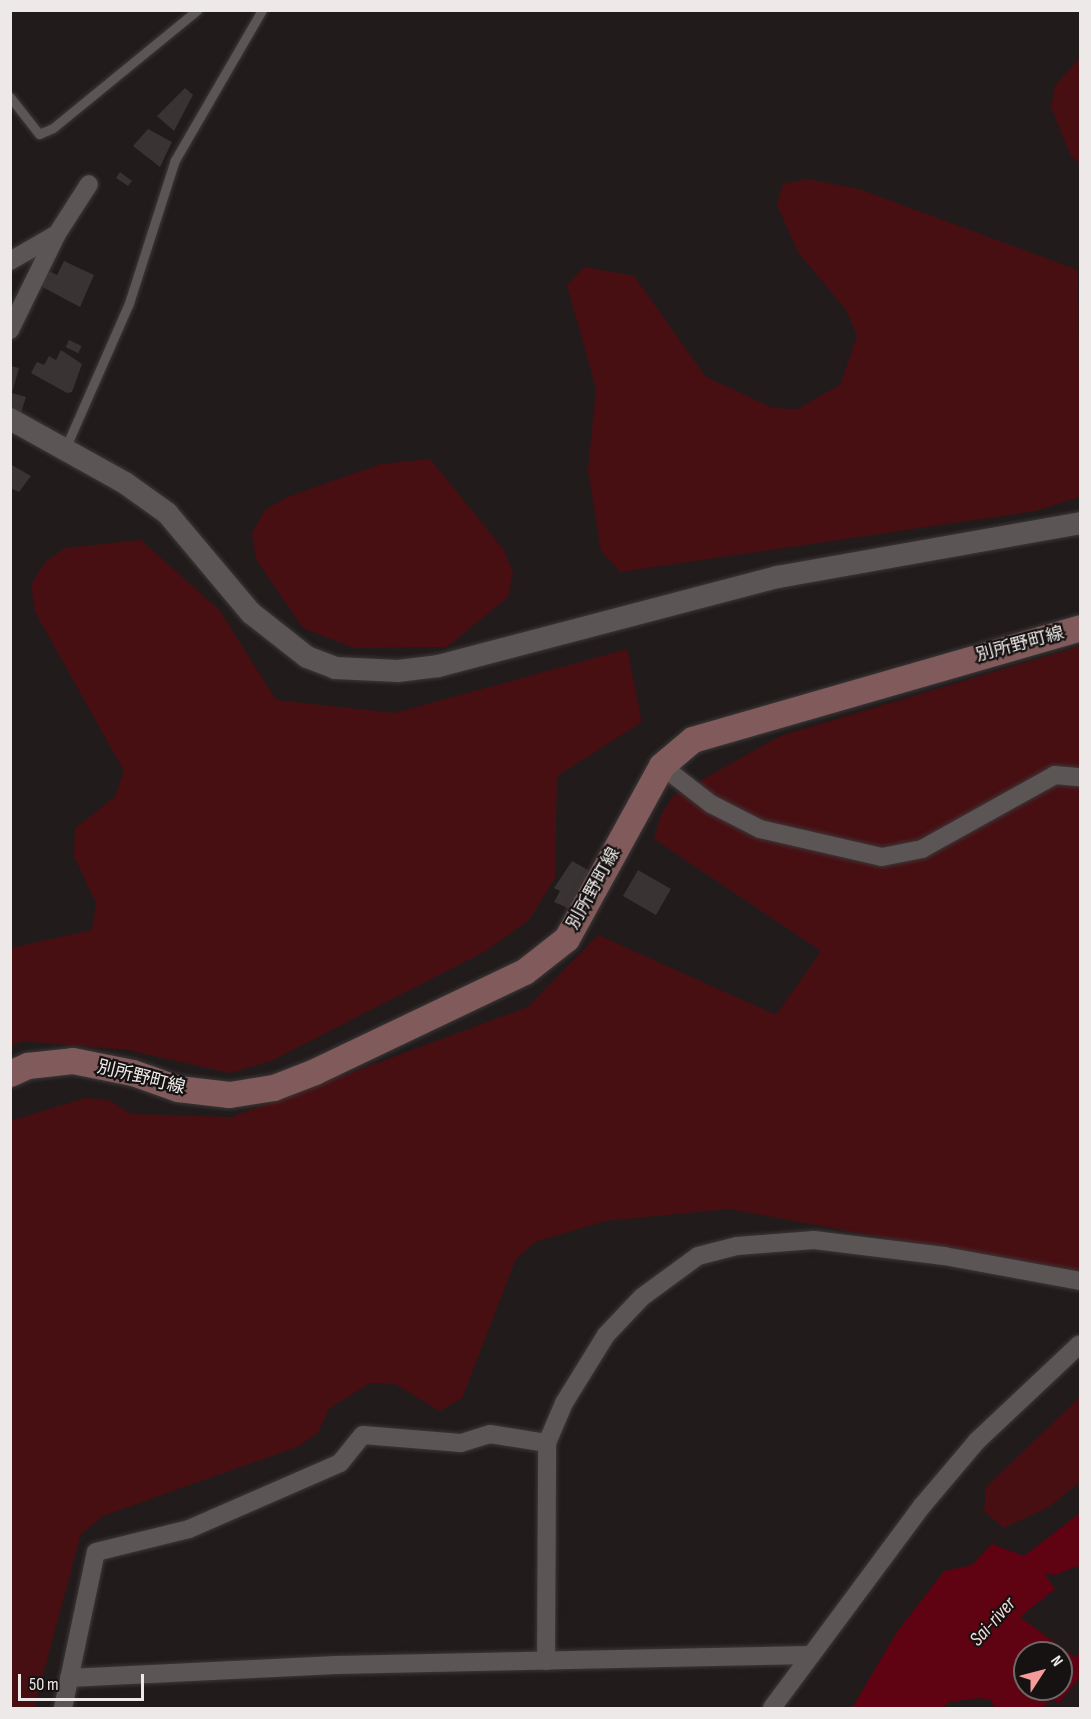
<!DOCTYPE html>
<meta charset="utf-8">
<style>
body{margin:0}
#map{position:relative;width:1091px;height:1719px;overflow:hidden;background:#211b1b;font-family:"Sofia Sans Condensed","Noto Sans JP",sans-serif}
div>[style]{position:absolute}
.green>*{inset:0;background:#480f13}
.water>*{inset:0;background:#5f0211}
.building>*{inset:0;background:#393333;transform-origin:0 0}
.roads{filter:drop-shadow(0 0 2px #3c3838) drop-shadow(0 0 2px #3c3838)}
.service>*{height:9px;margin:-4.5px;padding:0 4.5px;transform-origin:4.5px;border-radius:4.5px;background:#5c5555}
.minor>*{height:18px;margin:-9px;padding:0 9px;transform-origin:9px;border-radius:9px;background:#5c5555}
.tertiary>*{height:22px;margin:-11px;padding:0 11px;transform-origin:11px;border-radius:11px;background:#5c5555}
.secondary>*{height:26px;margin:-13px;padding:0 13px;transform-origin:13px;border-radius:13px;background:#815b5b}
span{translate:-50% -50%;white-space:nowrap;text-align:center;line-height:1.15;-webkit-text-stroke:4.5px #171212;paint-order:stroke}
.street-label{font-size:18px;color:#ede9e9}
.water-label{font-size:20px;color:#f4d9d8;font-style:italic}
.frame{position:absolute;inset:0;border:12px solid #ede9e9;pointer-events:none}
.north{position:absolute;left:1013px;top:1641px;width:60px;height:60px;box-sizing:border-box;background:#171212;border:2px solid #6d6868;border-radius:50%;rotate:54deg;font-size:16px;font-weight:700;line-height:24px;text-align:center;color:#ede9e9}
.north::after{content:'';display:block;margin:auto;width:21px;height:27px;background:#f59b99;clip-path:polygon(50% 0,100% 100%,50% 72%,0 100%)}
.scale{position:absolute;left:18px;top:1674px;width:126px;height:27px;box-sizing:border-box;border:3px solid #ede9e9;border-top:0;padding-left:8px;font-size:18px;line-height:21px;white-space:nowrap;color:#ede9e9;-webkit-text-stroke:4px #171212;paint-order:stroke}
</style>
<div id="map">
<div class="green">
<div style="clip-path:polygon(1080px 58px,1080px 164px,1071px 156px,1051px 108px,1055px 85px)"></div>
<div style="clip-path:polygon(807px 179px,859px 189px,1078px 270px,1080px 497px,1035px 511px,620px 572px,601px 551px,588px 470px,596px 389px,567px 285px,584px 267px,634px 276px,706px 377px,773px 408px,797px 409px,840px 385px,857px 336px,846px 310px,798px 252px,777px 205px,783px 184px)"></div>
<div style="clip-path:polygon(430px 459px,504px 550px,513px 573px,508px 597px,447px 647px,354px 648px,303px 628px,256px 559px,252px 533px,265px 510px,287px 497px,381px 464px)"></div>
<div style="clip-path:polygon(141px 540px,220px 611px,276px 700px,395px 713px,627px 649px,642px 722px,557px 776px,555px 878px,529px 920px,486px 951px,273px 1060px,230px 1073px,128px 1050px,23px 1041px,11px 1045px,11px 948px,92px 930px,96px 903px,74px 856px,75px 828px,115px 797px,124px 771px,35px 612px,31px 585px,45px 562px,65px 548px)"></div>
<div style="clip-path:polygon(1080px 646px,1080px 1274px,729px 1209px,605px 1221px,535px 1242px,516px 1259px,462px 1398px,440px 1411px,395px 1384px,370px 1383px,329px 1409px,318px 1433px,297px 1447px,103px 1516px,81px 1534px,34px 1708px,10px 1708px,10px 1121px,85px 1098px,109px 1100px,131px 1114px,231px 1117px,528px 1007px,598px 935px,776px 1015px,821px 951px,654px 839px,661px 815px,673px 796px,780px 736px)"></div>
<div style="clip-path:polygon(1080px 1397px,1080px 1482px,1049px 1507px,1004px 1528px,984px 1512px,986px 1487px)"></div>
</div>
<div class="water">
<div style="clip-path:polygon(evenodd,1080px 1513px,1080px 1565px,1055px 1575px,1044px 1573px,1055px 1589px,1020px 1617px,1076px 1658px,1080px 1649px,1080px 1677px,1059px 1703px,1052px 1699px,1041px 1708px,994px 1708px,991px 1700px,980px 1698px,949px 1702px,943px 1708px,852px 1708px,897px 1632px,944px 1571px,972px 1565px,992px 1544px,1024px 1556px,1080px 1513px,1025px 1653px,1061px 1653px,1061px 1689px,1025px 1689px,1025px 1653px)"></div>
</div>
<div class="building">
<div style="clip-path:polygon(185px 88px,193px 95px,174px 131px,157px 116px)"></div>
<div style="clip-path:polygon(148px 129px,172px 142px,160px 167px,133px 146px)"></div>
<div style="clip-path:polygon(120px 172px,132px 181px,128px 186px,116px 178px)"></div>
<div style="clip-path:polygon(64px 261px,94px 275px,80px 307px,33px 282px,41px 267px,57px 275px)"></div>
<div style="left:69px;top:340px;width:14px;height:8px;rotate:25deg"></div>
<div style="clip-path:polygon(61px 350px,82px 364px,72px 392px,67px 393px,31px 373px,37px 362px,44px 365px,49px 356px,56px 360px)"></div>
<div style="clip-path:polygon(10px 366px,19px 368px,12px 393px,26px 397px,21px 413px,10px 405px)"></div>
<div style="clip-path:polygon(10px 464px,31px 476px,19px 492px,10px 488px)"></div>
<div style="clip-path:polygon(572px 861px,590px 871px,570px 909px,554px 902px,560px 891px,554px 888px)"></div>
<div style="left:638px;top:870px;width:38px;height:30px;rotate:30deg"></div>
</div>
<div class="roads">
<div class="service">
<div style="left:10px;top:97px;width:47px;rotate:51.9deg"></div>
<div style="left:39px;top:134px;width:15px;rotate:-23deg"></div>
<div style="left:53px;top:128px;width:186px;rotate:-39.3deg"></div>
<div style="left:65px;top:449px;width:159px;rotate:-66.3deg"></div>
<div style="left:129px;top:303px;width:150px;rotate:-72.2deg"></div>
<div style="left:175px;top:160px;width:173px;rotate:-59.9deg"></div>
</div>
<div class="minor">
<div style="left:10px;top:261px;width:54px;rotate:-29.9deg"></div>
<div style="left:10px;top:330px;width:107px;rotate:-63.9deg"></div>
<div style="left:57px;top:234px;width:59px;rotate:-57.4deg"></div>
<div style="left:662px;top:766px;width:62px;rotate:37.8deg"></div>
<div style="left:711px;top:804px;width:55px;rotate:27deg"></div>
<div style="left:760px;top:829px;width:125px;rotate:12.9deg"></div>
<div style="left:882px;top:857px;width:41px;rotate:-11.3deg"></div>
<div style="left:922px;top:849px;width:152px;rotate:-29.1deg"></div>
<div style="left:1055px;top:775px;width:25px;rotate:5deg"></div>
<div style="left:546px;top:1661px;width:218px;rotate:-89.7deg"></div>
<div style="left:547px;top:1443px;width:43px;rotate:-67deg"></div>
<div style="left:564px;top:1403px;width:80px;rotate:-58.3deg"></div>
<div style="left:606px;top:1335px;width:52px;rotate:-46.5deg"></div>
<div style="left:642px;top:1297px;width:69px;rotate:-36.2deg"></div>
<div style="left:698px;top:1256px;width:40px;rotate:-14.4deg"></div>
<div style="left:737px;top:1246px;width:77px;rotate:-4.5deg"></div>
<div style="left:814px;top:1240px;width:131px;rotate:7deg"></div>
<div style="left:944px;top:1256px;width:138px;rotate:10.4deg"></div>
<div style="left:69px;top:1678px;width:267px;rotate:-2.8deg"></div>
<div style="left:336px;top:1665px;width:474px;rotate:-1.2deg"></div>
<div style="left:63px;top:1708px;width:159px;rotate:-78.1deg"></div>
<div style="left:96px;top:1552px;width:96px;rotate:-13.9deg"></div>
<div style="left:189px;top:1529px;width:165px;rotate:-23.6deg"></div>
<div style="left:340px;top:1463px;width:36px;rotate:-51deg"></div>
<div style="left:363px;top:1435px;width:98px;rotate:4.7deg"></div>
<div style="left:461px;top:1443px;width:30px;rotate:-17deg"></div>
<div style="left:490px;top:1434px;width:58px;rotate:9deg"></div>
<div style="left:772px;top:1708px;width:252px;rotate:-53.4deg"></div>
<div style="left:922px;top:1506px;width:85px;rotate:-49.8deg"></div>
<div style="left:977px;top:1441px;width:141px;rotate:-43.3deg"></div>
</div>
<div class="tertiary">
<div style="left:10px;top:419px;width:132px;rotate:29.1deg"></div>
<div style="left:125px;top:483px;width:52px;rotate:35.5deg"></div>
<div style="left:167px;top:513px;width:131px;rotate:50deg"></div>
<div style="left:251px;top:613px;width:71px;rotate:38.2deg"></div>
<div style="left:307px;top:657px;width:30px;rotate:21deg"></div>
<div style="left:335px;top:668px;width:63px;rotate:2.7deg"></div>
<div style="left:398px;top:671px;width:40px;rotate:-7.1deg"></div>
<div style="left:438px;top:666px;width:351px;rotate:-14.7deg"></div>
<div style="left:778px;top:577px;width:307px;rotate:-10.1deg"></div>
</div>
<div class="secondary">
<div style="left:10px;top:1074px;width:20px;rotate:-24deg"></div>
<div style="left:28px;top:1066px;width:45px;rotate:-6.3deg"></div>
<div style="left:73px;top:1061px;width:61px;rotate:11.3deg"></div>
<div style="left:133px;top:1073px;width:48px;rotate:19.6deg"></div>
<div style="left:178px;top:1089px;width:52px;rotate:6.6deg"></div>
<div style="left:230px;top:1095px;width:45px;rotate:-9deg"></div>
<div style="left:274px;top:1088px;width:44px;rotate:-21.3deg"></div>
<div style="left:315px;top:1072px;width:233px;rotate:-25.5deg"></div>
<div style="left:525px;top:972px;width:53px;rotate:-38.2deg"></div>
<div style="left:567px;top:939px;width:197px;rotate:-61.2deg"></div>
<div style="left:662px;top:766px;width:40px;rotate:-40deg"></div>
<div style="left:693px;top:740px;width:403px;rotate:-16.1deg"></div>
</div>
</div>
<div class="street-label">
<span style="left:1020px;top:645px;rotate:-15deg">別所野町線</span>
<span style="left:594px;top:889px;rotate:-61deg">別所野町線</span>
<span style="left:141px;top:1078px;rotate:14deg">別所野町線</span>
</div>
<div class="water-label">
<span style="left:993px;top:1622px;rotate:-48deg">Sai-river</span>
</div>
<div class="frame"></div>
<div class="north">N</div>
<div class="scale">50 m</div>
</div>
